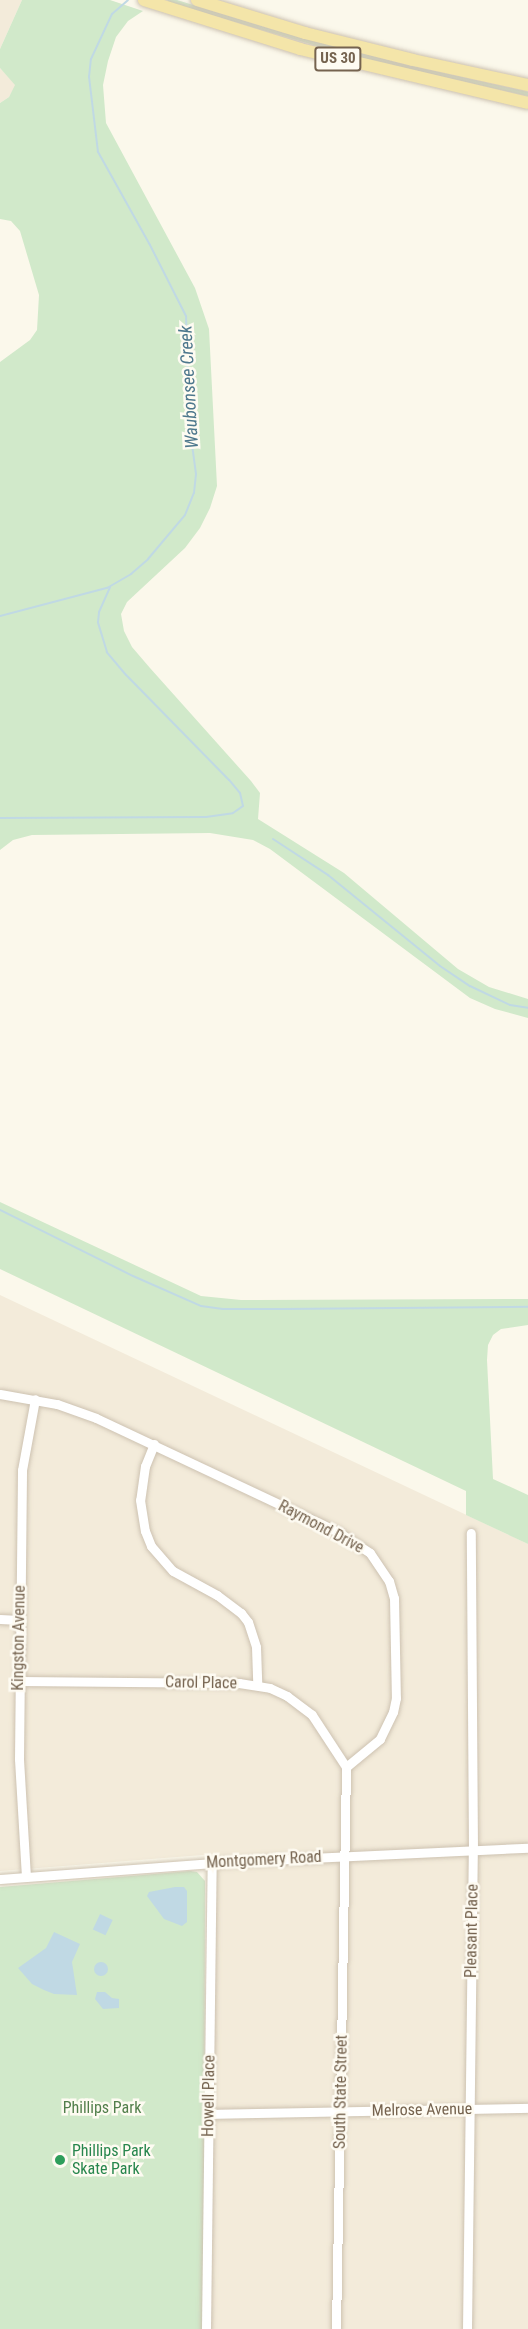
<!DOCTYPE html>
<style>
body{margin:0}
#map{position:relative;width:528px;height:2329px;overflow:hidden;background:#fbf8eb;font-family:"Roboto Condensed",sans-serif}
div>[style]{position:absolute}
.residential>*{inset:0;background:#f3ebda}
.green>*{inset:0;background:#d1e9ca}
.water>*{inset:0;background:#c0d9e4;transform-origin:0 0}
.round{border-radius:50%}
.stream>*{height:2px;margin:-1px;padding:0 1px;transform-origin:1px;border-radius:1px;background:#c0d9e4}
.roads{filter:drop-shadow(0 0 2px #cdc2b1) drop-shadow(0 0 2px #cdc2b1)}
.minor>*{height:9px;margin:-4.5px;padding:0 4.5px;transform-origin:4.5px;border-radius:4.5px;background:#fff}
.major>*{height:12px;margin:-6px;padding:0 6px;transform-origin:6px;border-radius:6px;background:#f4e5a9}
.dots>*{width:16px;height:16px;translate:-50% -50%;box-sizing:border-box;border:3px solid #fefbf2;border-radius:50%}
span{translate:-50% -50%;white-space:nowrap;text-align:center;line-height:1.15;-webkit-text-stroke:5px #fefbf2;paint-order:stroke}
.shield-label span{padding:2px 4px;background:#fefbf2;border:2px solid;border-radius:4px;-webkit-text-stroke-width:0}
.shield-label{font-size:15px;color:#75634f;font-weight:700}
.street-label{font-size:16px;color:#75634f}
.park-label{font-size:16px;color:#527f4b}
.leisure-label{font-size:16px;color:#27864d}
.left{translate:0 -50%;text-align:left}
.water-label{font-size:18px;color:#4e788d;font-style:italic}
</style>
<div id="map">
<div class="residential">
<div style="clip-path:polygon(0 0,22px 0,0 49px)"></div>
<div style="clip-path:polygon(0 68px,16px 85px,9px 97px,0 103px)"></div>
<div style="clip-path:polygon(0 1295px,528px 1544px,528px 2329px,209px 2329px,215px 1854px,0 1871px)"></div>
</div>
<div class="green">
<div style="clip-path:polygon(22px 0,110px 0,143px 11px,128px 21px,116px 37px,108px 61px,103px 85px,106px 123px,195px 288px,209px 329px,217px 486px,210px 508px,200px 528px,185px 548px,127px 602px,121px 614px,124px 631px,132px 647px,150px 668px,251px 781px,260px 793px,258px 819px,344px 873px,458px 969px,489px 987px,528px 999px,528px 1018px,495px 1009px,470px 998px,270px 849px,253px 840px,210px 833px,32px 835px,13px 840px,0 850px,0 362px,30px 340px,37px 330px,39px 295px,20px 231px,11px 221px,0 219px,0 103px,9px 97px,15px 85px,0 68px,0 49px)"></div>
<div style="clip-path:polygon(168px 0,177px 0,274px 30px,407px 65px,528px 92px,528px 96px,355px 57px,167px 2px)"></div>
<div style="clip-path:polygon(0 1202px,201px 1296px,241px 1300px,528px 1299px,528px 1325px,501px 1329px,493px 1335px,488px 1345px,487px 1360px,493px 1479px,528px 1495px,528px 1544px,466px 1515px,466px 1491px,0 1269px)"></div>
<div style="clip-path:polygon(190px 1871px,197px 1872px,205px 1881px,204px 2329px,0 2329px,0 1887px)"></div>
</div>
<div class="water">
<div style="clip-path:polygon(175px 1887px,184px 1887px,187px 1891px,187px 1922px,182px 1926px,164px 1919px,147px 1896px,149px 1892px)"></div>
<div style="left:100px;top:1914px;width:14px;height:17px;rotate:25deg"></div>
<div style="clip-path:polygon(54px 1932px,80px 1944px,72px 1962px,77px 1995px,54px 1994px,44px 1990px,32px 1984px,18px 1968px,46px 1948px)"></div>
<div class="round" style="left:94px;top:1962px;width:14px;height:14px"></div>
<div style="clip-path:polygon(97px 1992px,105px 1992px,112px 1998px,119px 1999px,119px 2008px,103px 2009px,95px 1999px)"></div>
</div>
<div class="stream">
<div style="left:0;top:616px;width:111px;rotate:-14.7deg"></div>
<div style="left:107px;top:588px;width:28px;rotate:-30deg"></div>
<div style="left:131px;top:574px;width:23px;rotate:-41deg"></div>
<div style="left:148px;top:559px;width:57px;rotate:-49.9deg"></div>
<div style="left:185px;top:515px;width:24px;rotate:-68deg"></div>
<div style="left:194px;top:493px;width:19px;rotate:-84deg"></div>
<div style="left:196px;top:474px;width:52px;rotate:-97.7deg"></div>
<div style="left:189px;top:422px;width:106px;rotate:-91.6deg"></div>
<div style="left:186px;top:316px;width:80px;rotate:-116.9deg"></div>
<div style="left:150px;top:245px;width:107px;rotate:-119.2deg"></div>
<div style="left:98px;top:152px;width:76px;rotate:-96.8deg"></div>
<div style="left:89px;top:77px;width:18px;rotate:-84deg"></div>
<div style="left:91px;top:59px;width:50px;rotate:-65deg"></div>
<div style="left:112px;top:14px;width:21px;rotate:-41deg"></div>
<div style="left:0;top:818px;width:206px;rotate:-0.3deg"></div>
<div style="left:206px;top:817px;width:27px;rotate:-8deg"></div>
<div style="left:233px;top:813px;width:12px;rotate:-35deg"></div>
<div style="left:243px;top:806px;width:13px;rotate:-103deg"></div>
<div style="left:240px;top:793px;width:17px;rotate:-130deg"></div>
<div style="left:229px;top:780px;width:147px;rotate:-134.4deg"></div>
<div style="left:126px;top:675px;width:30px;rotate:-130deg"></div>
<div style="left:107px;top:652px;width:31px;rotate:-107deg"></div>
<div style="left:98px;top:622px;width:10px;rotate:-84deg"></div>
<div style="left:99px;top:612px;width:27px;rotate:-66deg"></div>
<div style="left:273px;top:839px;width:66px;rotate:33.2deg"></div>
<div style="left:328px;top:875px;width:144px;rotate:39.1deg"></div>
<div style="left:440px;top:966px;width:36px;rotate:34deg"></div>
<div style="left:470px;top:986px;width:44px;rotate:25.4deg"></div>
<div style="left:510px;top:1005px;width:18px;rotate:9deg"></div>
<div style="left:0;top:1210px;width:148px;rotate:26.4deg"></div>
<div style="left:133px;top:1276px;width:74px;rotate:23.8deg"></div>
<div style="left:201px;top:1306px;width:22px;rotate:8deg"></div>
<div style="left:223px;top:1309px;width:60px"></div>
<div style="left:283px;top:1309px;width:245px;rotate:-0.5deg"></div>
</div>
<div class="roads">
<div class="minor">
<div style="left:0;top:1394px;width:58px;rotate:10deg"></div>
<div style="left:57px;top:1404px;width:41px;rotate:19.7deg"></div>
<div style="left:96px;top:1418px;width:268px;rotate:25.2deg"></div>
<div style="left:338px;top:1532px;width:38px;rotate:33deg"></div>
<div style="left:370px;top:1553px;width:34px;rotate:56deg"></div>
<div style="left:389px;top:1581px;width:18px;rotate:74deg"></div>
<div style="left:394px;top:1598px;width:100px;rotate:88.9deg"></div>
<div style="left:396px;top:1698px;width:14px;rotate:102deg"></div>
<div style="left:393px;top:1712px;width:30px;rotate:116deg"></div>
<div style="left:380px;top:1739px;width:44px;rotate:140.5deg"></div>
<div style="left:154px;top:1444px;width:24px;rotate:112deg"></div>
<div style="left:145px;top:1466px;width:34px;rotate:98deg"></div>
<div style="left:140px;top:1500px;width:31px;rotate:81deg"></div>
<div style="left:145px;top:1531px;width:16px;rotate:68deg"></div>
<div style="left:151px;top:1546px;width:33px;rotate:49deg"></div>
<div style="left:173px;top:1571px;width:50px;rotate:28.6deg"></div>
<div style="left:217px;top:1595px;width:30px;rotate:37deg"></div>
<div style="left:241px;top:1613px;width:11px;rotate:52deg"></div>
<div style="left:248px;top:1622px;width:26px;rotate:72deg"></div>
<div style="left:256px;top:1647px;width:38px;rotate:88deg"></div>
<div style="left:0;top:1619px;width:19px;rotate:3deg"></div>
<div style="left:19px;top:1681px;width:220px;rotate:0.5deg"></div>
<div style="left:239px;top:1683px;width:31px;rotate:9deg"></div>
<div style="left:270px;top:1688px;width:19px;rotate:25deg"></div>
<div style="left:287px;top:1696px;width:31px;rotate:37deg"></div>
<div style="left:312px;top:1715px;width:62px;rotate:56.8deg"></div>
<div style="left:346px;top:1767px;width:562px;rotate:91.02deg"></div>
<div style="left:26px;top:1877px;width:118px;rotate:-93.4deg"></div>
<div style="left:19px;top:1759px;width:289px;rotate:-89.4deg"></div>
<div style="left:22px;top:1470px;width:72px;rotate:-79.6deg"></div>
<div style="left:0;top:1879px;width:227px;rotate:-4.3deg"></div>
<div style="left:226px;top:1862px;width:302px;rotate:-2.7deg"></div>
<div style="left:209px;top:2114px;width:319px;rotate:-1.1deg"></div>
<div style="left:206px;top:2329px;width:466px;rotate:-89.3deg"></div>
<div style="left:467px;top:2329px;width:478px;rotate:-89.3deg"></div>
<div style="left:473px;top:1851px;width:318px;rotate:-90.4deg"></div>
</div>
<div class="major">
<div style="left:144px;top:0;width:164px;rotate:17.4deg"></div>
<div style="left:300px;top:49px;width:234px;rotate:13.3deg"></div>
<div style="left:197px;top:0;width:113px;rotate:17deg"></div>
<div style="left:305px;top:33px;width:111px;rotate:14deg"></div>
<div style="left:413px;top:60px;width:118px;rotate:12.3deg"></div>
</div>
</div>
<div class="dots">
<div style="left:60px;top:2160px;background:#2e9e5b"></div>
</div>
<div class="shield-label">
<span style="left:338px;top:59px">US 30</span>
</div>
<div class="street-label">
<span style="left:321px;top:1527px;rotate:28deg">Raymond Drive</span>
<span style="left:19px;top:1638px;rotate:-89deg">Kingston Avenue</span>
<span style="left:201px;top:1683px;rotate:1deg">Carol Place</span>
<span style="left:264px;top:1860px;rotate:-3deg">Montgomery Road</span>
<span style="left:472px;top:1931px;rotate:-89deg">Pleasant Place</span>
<span style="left:341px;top:2092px;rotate:-89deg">South State Street</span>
<span style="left:209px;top:2096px;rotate:-89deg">Howell Place</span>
<span style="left:422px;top:2110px;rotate:-1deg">Melrose Avenue</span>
</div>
<div class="park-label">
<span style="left:102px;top:2108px">Phillips Park</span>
</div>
<div class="leisure-label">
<span class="left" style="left:72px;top:2160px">Phillips Park<br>Skate Park</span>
</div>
<div class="water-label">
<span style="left:189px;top:387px;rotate:-93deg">Waubonsee Creek</span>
</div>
</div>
